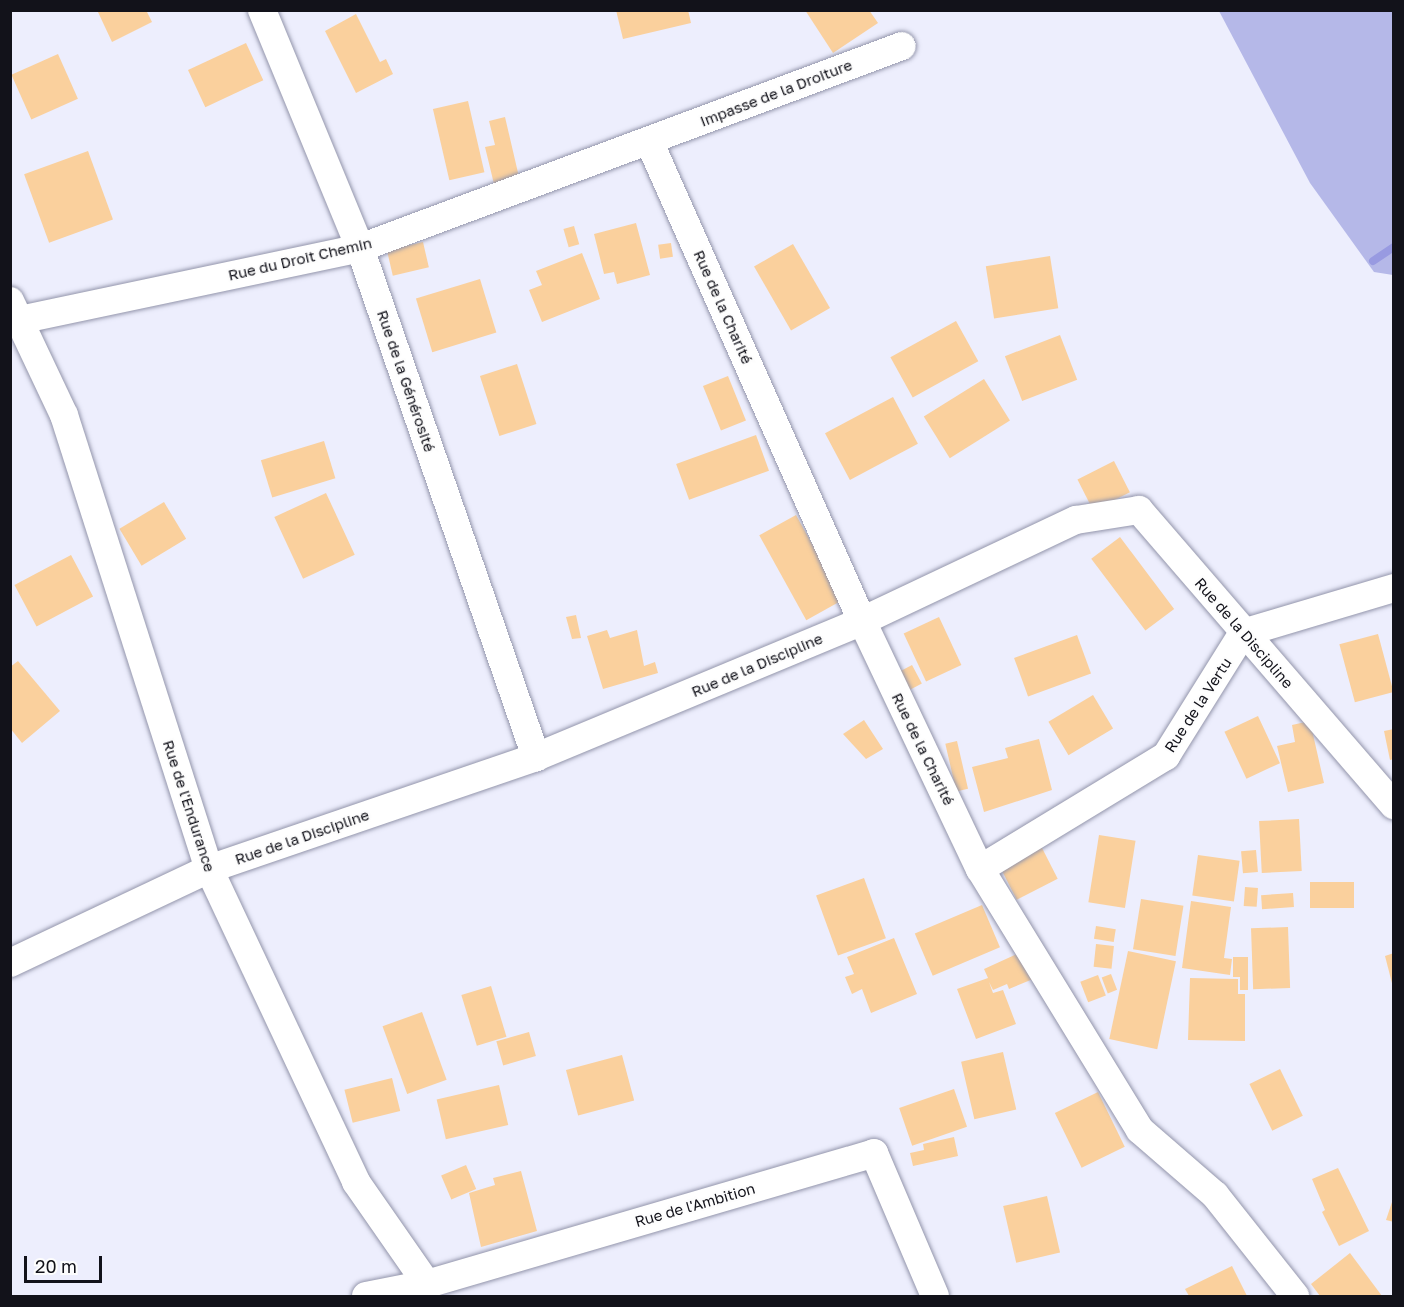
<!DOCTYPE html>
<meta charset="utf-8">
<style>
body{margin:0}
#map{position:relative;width:1404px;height:1307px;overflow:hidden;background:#edeefd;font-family:"Golos Text",sans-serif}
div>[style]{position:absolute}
.green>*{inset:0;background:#b5b8e8}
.stream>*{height:8px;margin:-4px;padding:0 4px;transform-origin:4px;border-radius:4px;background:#989ae1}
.building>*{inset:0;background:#fad09d;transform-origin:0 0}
.roads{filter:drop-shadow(0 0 2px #9395ab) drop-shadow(0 0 2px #9395ab)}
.minor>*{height:28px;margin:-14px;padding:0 14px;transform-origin:14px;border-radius:14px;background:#fff}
span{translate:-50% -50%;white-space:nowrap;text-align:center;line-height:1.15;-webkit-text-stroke:4.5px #fdfdfd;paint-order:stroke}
.street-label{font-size:15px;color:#12121a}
.frame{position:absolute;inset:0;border:12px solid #12121a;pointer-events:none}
.scale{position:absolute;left:24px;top:1256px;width:78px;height:27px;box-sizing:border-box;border:3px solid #12121a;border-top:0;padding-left:8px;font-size:18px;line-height:21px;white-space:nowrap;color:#12121a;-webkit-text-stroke:4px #fdfdfd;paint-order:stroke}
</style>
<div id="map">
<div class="green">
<div style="clip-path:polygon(1219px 11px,1393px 11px,1393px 275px,1374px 272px,1310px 183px)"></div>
</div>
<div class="stream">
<div style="left:1373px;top:261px;width:25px;rotate:-34deg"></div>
</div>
<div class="building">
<div style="clip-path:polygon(97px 10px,146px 10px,152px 22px,112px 42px)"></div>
<div style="clip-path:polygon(616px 10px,688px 10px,691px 23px,623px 39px)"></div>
<div style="clip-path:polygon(805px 10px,869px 10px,878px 23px,833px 53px)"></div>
<div style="clip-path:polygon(356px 14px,380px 62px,386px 59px,393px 74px,356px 93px,325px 31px)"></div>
<div style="left:246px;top:43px;width:41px;height:64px;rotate:65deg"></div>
<div style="left:58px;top:54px;width:49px;height:51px;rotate:66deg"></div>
<div style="left:468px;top:101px;width:73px;height:36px;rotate:77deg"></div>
<div style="clip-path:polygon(505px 117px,519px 177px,494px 184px,485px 147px,495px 145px,489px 121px)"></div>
<div style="left:88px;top:151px;width:73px;height:68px;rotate:70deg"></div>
<div style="clip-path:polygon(636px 223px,650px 275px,617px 284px,614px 272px,604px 274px,594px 234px)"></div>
<div style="left:574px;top:226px;width:19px;height:11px;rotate:74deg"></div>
<div style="left:423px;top:242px;width:26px;height:37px;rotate:77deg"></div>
<div style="left:671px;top:243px;width:14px;height:13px;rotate:82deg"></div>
<div style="left:793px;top:244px;width:74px;height:45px;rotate:60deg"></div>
<div style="clip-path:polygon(582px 253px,600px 299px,542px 322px,529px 290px,542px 285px,536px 271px)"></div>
<div style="left:1050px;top:256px;width:53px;height:65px;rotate:81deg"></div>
<div style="left:480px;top:279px;width:56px;height:67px;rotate:73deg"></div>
<div style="left:956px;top:321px;width:46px;height:75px;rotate:61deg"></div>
<div style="left:1060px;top:335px;width:48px;height:59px;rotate:69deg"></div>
<div style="left:517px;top:364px;width:63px;height:39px;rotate:72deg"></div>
<div style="left:728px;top:376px;width:48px;height:27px;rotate:68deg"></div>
<div style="left:984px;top:379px;width:49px;height:71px;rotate:58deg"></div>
<div style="left:893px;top:397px;width:53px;height:77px;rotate:62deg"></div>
<div style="left:756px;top:435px;width:38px;height:85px;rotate:70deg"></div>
<div style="left:324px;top:441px;width:39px;height:66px;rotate:73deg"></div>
<div style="left:1114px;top:461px;width:35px;height:41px;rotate:63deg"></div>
<div style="left:326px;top:493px;width:68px;height:57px;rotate:65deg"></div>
<div style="left:164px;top:502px;width:43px;height:52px;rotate:59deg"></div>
<div style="left:796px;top:515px;width:97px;height:42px;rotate:61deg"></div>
<div style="left:1120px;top:537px;width:90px;height:36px;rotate:53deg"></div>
<div style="left:71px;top:555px;width:47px;height:64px;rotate:62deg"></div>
<div style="clip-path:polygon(576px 615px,581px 638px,572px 639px,566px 617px)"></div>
<div style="left:939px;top:617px;width:53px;height:39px;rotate:65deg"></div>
<div style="clip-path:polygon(607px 630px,610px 638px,637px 630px,644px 666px,655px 662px,658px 673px,603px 689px,587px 636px)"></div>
<div style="left:1378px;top:634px;width:60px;height:40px;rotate:75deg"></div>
<div style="left:1077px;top:635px;width:41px;height:67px;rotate:70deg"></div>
<div style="clip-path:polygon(18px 661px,60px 711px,22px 743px,10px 728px,10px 667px)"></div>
<div style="left:912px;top:665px;width:21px;height:15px;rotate:62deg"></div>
<div style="left:1093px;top:695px;width:39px;height:52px;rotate:59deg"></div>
<div style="left:1258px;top:716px;width:52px;height:37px;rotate:65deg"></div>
<div style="clip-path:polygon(864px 720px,883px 749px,866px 759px,843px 734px)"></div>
<div style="clip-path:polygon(1310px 721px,1324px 783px,1288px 792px,1277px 746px,1295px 742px,1292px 725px)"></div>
<div style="clip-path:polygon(1394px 729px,1394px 759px,1390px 760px,1384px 731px)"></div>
<div style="clip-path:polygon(1039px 739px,1052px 790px,984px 812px,972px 767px,1008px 758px,1005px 748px)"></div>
<div style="left:957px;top:741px;width:49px;height:12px;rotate:77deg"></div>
<div style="left:1299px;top:819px;width:52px;height:40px;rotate:87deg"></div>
<div style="left:1099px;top:835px;width:37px;height:68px;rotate:9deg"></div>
<div style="left:1040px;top:844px;width:39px;height:46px;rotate:63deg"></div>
<div style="left:1256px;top:850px;width:22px;height:15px;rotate:85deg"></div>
<div style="left:1198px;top:855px;width:42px;height:41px;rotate:8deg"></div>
<div style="left:864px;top:878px;width:64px;height:51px;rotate:70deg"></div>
<div style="left:1310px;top:882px;width:44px;height:26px"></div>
<div style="left:1245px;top:887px;width:13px;height:19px;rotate:4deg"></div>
<div style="left:1293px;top:893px;width:14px;height:32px;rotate:86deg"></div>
<div style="left:1141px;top:899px;width:43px;height:51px;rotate:9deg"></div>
<div style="clip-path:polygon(1191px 901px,1231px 907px,1224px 958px,1232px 959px,1230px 975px,1182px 968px)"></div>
<div style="left:982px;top:905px;width:46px;height:73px;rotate:67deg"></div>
<div style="left:1096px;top:926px;width:20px;height:13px;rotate:9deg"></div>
<div style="left:1288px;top:927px;width:61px;height:37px;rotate:88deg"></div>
<div style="clip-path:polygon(894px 938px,917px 994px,871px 1013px,862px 989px,852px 994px,845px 977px,854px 974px,847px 957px)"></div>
<div style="left:1096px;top:944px;width:18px;height:23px;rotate:6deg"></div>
<div style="left:1128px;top:951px;width:49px;height:90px;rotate:12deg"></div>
<div style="clip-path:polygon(1021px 952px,1033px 979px,1009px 989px,1007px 984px,993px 990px,989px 982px,993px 993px,1003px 990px,1016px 1024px,976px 1039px,957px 989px,988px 978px,984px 969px)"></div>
<div style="clip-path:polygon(1394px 953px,1394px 987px,1393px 987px,1385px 956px)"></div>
<div style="clip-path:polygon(1233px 957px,1248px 957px,1248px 990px,1240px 990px,1240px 977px,1233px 977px)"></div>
<div style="left:1111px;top:974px;width:17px;height:10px;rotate:69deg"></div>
<div style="left:1098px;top:975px;width:22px;height:19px;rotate:69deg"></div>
<div style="clip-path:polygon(1190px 978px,1238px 979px,1238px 994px,1245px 994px,1245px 1041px,1188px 1040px)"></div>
<div style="left:491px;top:986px;width:53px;height:31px;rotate:73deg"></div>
<div style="left:422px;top:1012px;width:72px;height:42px;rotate:70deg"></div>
<div style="left:529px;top:1032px;width:25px;height:34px;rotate:74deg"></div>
<div style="left:1003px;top:1052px;width:59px;height:43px;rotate:77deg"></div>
<div style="left:622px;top:1055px;width:47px;height:58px;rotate:75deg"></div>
<div style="left:1280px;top:1069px;width:52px;height:34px;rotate:64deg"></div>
<div style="left:392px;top:1078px;width:34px;height:49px;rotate:76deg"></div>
<div style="left:499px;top:1085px;width:41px;height:64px;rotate:77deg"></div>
<div style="left:954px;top:1089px;width:40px;height:58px;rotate:71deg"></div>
<div style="left:1098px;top:1092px;width:61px;height:48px;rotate:64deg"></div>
<div style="clip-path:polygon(954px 1137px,958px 1156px,913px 1166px,910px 1153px,924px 1150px,923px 1144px)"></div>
<div style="left:466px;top:1165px;width:26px;height:27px;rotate:67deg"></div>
<div style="clip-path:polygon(1338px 1168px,1369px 1231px,1339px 1246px,1322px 1212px,1325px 1210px,1312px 1179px)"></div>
<div style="clip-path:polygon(521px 1171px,537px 1231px,481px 1247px,469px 1193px,495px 1185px,493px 1178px)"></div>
<div style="left:1047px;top:1196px;width:58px;height:45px;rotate:77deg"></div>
<div style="clip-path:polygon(1393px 1199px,1394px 1199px,1394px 1222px,1386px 1220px)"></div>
<div style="clip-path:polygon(1350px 1253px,1382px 1296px,1320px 1296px,1311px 1284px)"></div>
<div style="clip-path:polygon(1232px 1266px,1247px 1296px,1189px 1296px,1185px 1289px)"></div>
</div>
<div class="roads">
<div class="minor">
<div style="left:262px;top:10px;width:257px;rotate:67.6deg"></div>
<div style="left:360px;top:248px;width:539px;rotate:70.93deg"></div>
<div style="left:649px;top:141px;width:525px;rotate:66.07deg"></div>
<div style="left:862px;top:621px;width:275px;rotate:64.6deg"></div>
<div style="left:980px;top:869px;width:306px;rotate:58.5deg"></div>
<div style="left:1140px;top:1130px;width:99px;rotate:40.9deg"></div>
<div style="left:1215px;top:1195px;width:129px;rotate:51.6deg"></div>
<div style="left:10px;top:301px;width:126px;rotate:64.7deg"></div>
<div style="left:64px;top:415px;width:477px;rotate:72.3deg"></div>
<div style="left:209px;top:869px;width:346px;rotate:64.8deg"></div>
<div style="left:356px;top:1182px;width:124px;rotate:55.2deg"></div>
<div style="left:10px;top:322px;width:358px;rotate:-11.9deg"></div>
<div style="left:360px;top:248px;width:578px;rotate:-20.44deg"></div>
<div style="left:980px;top:869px;width:218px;rotate:-31.3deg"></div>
<div style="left:1166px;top:756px;width:145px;rotate:-58deg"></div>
<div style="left:1243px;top:633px;width:158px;rotate:-16.6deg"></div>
<div style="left:10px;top:963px;width:220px;rotate:-25.3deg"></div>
<div style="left:209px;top:869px;width:346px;rotate:-18.9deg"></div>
<div style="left:536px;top:757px;width:353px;rotate:-22.6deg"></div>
<div style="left:862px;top:621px;width:237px;rotate:-25.3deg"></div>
<div style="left:1076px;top:520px;width:64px;rotate:-9deg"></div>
<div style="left:1139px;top:510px;width:390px;rotate:49.2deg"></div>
<div style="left:366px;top:1296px;width:62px;rotate:-11.1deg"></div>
<div style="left:427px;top:1284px;width:466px;rotate:-16.3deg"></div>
<div style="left:874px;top:1153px;width:155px;rotate:66.9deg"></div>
</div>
</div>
<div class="street-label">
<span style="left:776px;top:93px;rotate:-21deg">Impasse de la Droiture</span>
<span style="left:300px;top:259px;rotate:-13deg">Rue du Droit Chemin</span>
<span style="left:723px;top:307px;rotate:66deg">Rue de la Charité</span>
<span style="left:406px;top:381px;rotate:71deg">Rue de la Générosité</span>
<span style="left:1244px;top:633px;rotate:49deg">Rue de la Discipline</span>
<span style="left:757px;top:665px;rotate:-23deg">Rue de la Discipline</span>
<span style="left:1198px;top:705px;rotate:-57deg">Rue de la Vertu</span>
<span style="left:923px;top:749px;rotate:64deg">Rue de la Charité</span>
<span style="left:189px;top:806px;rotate:72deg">Rue de l'Endurance</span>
<span style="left:302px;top:837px;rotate:-19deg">Rue de la Discipline</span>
<span style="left:695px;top:1205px;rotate:-16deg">Rue de l'Ambition</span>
</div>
<div class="frame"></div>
<div class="scale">20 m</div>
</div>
